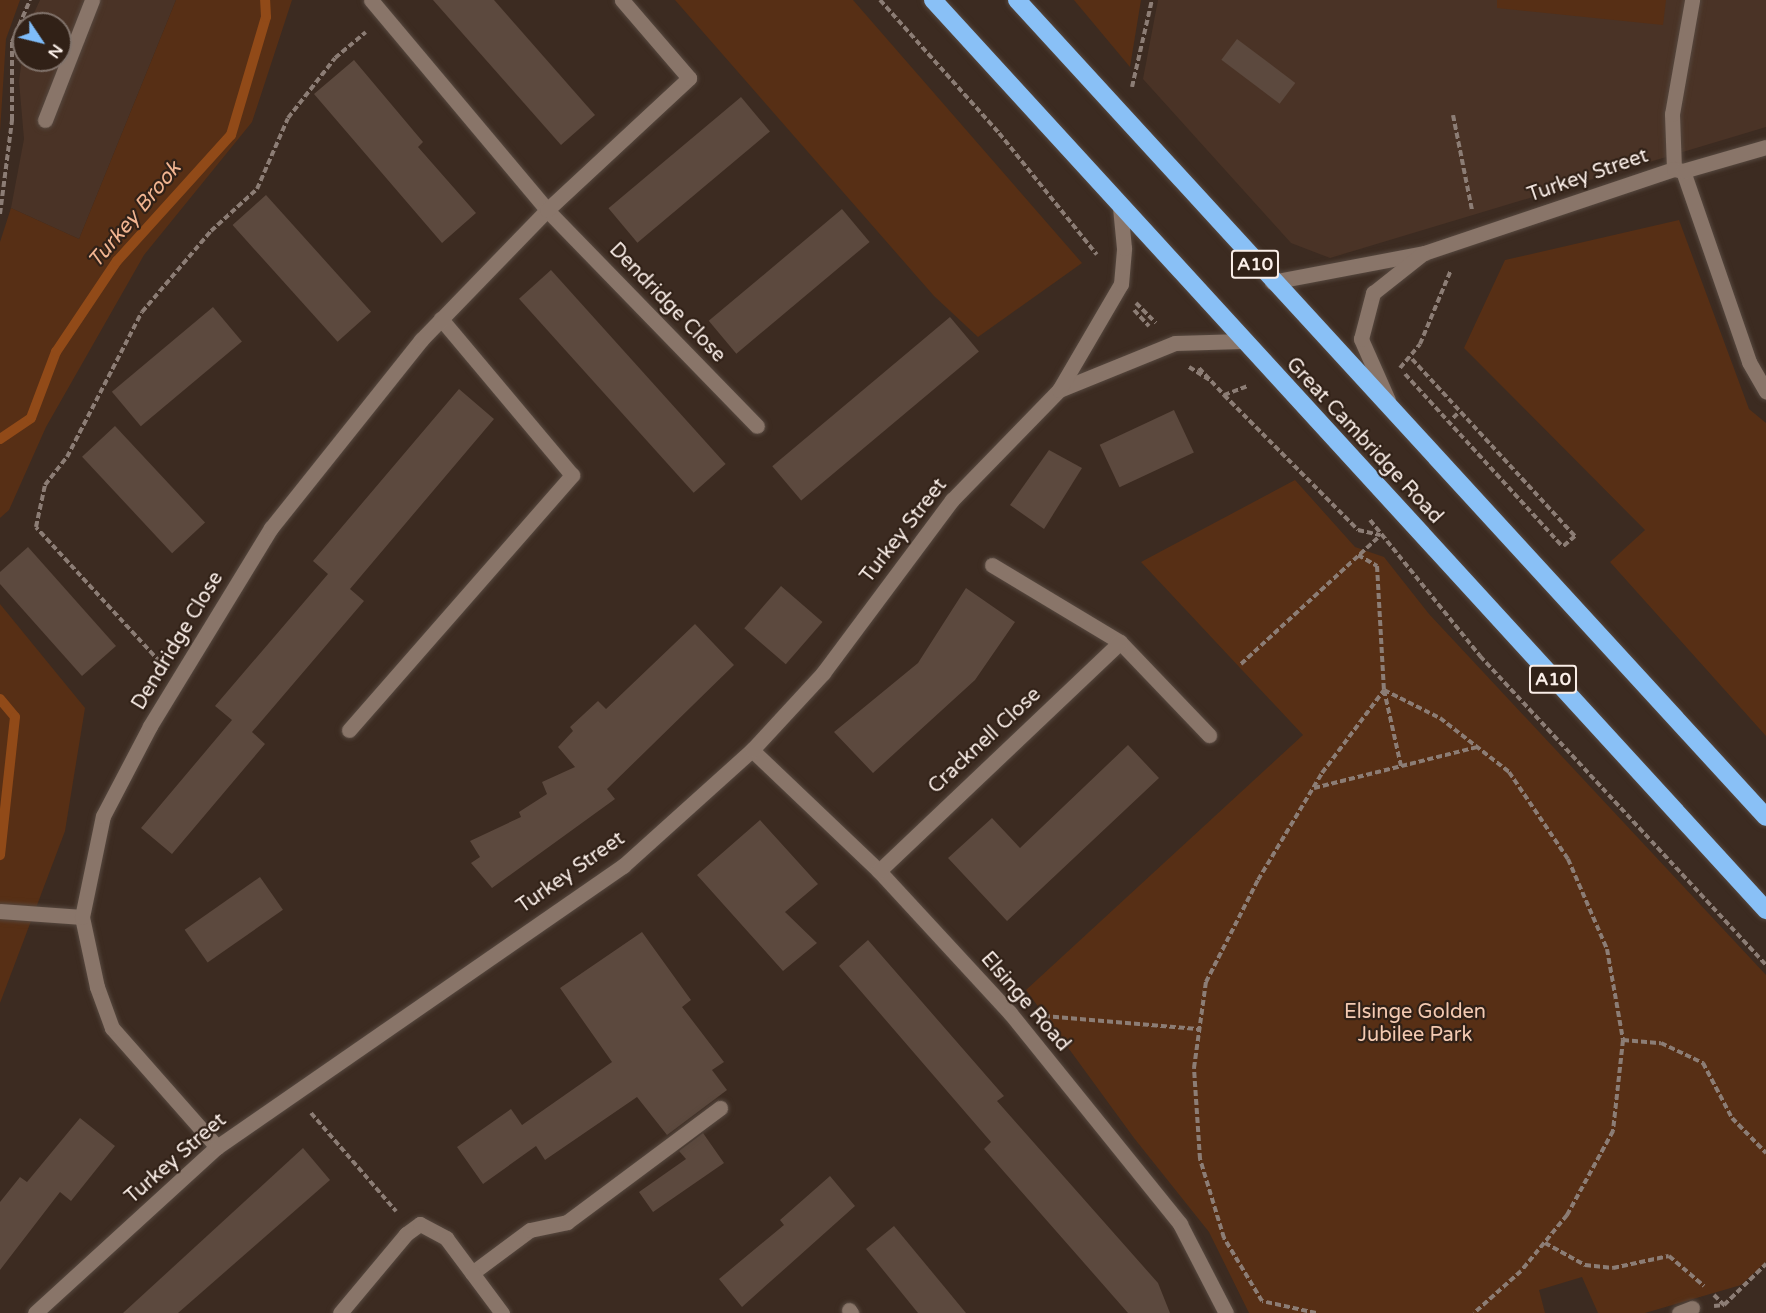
<!DOCTYPE html>
<style>
body{margin:0}
#map{position:relative;width:1766px;height:1313px;overflow:hidden;background:#3c2b21;font-family:"Varela Round",sans-serif}
div>[style]{position:absolute}
.built>*{inset:0;background:#4a3326}
.green>*{inset:0;background:#572f15}
.stream>*{height:10px;margin:-5px;padding:0 5px;transform-origin:5px;border-radius:5px;background:#914a18}
.building>*{inset:0;background:#5c493e;transform-origin:0 0}
.path>*{height:4px;margin-top:-2px;transform-origin:0;background:repeating-linear-gradient(90deg,#8c7d75 0 6px,transparent 0 9px)}
.roads{filter:drop-shadow(0 0 2px #56483f) drop-shadow(0 0 2px #56483f)}
.minor>*{height:15px;margin:-7.5px;padding:0 7.5px;transform-origin:7.5px;border-radius:7.5px;background:#897569}
.highway>*{height:18px;margin:-9px;padding:0 9px;transform-origin:9px;border-radius:9px;background:#89c0f6}
span{translate:-50% -50%;white-space:nowrap;text-align:center;line-height:1.15;-webkit-text-stroke:4.5px #312117;paint-order:stroke}
.shield-label span{padding:2px 4px;background:#312117;border:2px solid;border-radius:4px;-webkit-text-stroke-width:0}
.shield-label{font-size:18px;color:#faeee8;font-weight:700}
.street-label{font-size:20px;color:#faeee8}
.park-label{font-size:20px;color:#f4cab2}
.water-label{font-size:21px;color:#f2b591;font-style:italic}
.north{position:absolute;left:12px;top:12px;width:60px;height:60px;box-sizing:border-box;background:#312117;border:2px solid #81736b;border-radius:50%;rotate:125deg;font-size:16px;font-weight:700;line-height:24px;text-align:center;color:#faeee8}
.north::after{content:'';display:block;margin:auto;width:21px;height:27px;background:#7fbdfa;clip-path:polygon(50% 0,100% 100%,50% 72%,0 100%)}
</style>
<div id="map">
<div class="built">
<div style="clip-path:polygon(40px 0,176px 0,79px 239px,11px 208px,24px 139px,19px 81px,24px 44px,24px 60px,60px 60px,60px 24px,29px 24px)"></div>
<div style="clip-path:polygon(1158px 0,1766px 0,1766px 127px,1330px 258px,1291px 243px,1143px 79px)"></div>
</div>
<div class="green">
<div style="clip-path:polygon(0 0,20px 0,6px 39px,0 132px)"></div>
<div style="clip-path:polygon(176px 0,292px 0,252px 122px,144px 255px,46px 427px,9px 510px,0 518px,0 242px,11px 208px,79px 239px)"></div>
<div style="clip-path:polygon(675px 0,853px 0,1082px 263px,978px 337px,934px 296px)"></div>
<div style="clip-path:polygon(1074px 0,1141px 0,1130px 67px)"></div>
<div style="clip-path:polygon(1497px 0,1666px 0,1663px 25px,1497px 8px)"></div>
<div style="clip-path:polygon(1679px 220px,1749px 409px,1766px 423px,1766px 736px,1610px 562px,1645px 530px,1464px 348px,1505px 260px)"></div>
<div style="clip-path:polygon(1295px 480px,1355px 547px,1384px 557px,1429px 614px,1766px 975px,1766px 1262px,1741px 1285px,1645px 1313px,1598px 1313px,1582px 1277px,1539px 1290px,1545px 1313px,1249px 1313px,1209px 1232px,1134px 1138px,1026px 990px,1303px 735px,1141px 562px)"></div>
<div style="clip-path:polygon(0 604px,85px 708px,65px 831px,0 1003px)"></div>
</div>
<div class="stream">
<div style="left:0;top:439px;width:37px;rotate:-34deg"></div>
<div style="left:31px;top:418px;width:71px;rotate:-69.3deg"></div>
<div style="left:56px;top:352px;width:110px;rotate:-56.2deg"></div>
<div style="left:117px;top:261px;width:170px;rotate:-47.9deg"></div>
<div style="left:231px;top:135px;width:123px;rotate:-73.5deg"></div>
<div style="left:266px;top:17px;width:17px;rotate:-93deg"></div>
<div style="left:0;top:699px;width:23px;rotate:50deg"></div>
<div style="left:15px;top:717px;width:139px;rotate:96.2deg"></div>
</div>
<div class="building">
<div style="clip-path:polygon(433px 0,494px 0,595px 115px,561px 145px)"></div>
<div style="left:1237px;top:39px;width:73px;height:26px;rotate:37deg"></div>
<div style="clip-path:polygon(354px 60px,423px 142px,418px 147px,476px 213px,442px 243px,314px 94px)"></div>
<div style="left:741px;top:97px;width:45px;height:173px;rotate:50deg"></div>
<div style="left:266px;top:195px;width:157px;height:45px;rotate:48deg"></div>
<div style="left:842px;top:209px;width:43px;height:174px;rotate:50deg"></div>
<div style="left:551px;top:270px;width:261px;height:43px;rotate:48deg"></div>
<div style="left:213px;top:307px;width:45px;height:132px;rotate:50deg"></div>
<div style="left:950px;top:317px;width:45px;height:232px;rotate:50deg"></div>
<div style="clip-path:polygon(459px 389px,494px 419px,350px 589px,364px 601px,252px 732px,265px 744px,172px 854px,141px 828px,232px 720px,215px 706px,328px 574px,313px 561px)"></div>
<div style="left:1174px;top:410px;width:47px;height:82px;rotate:65deg"></div>
<div style="left:115px;top:426px;width:132px;height:45px;rotate:47deg"></div>
<div style="clip-path:polygon(1049px 450px,1082px 468px,1044px 529px,1010px 505px)"></div>
<div style="clip-path:polygon(28px 547px,116px 646px,82px 676px,0 584px,0 572px)"></div>
<div style="left:781px;top:586px;width:55px;height:56px;rotate:41deg"></div>
<div style="clip-path:polygon(966px 588px,1015px 622px,975px 680px,873px 773px,834px 732px,918px 663px)"></div>
<div style="clip-path:polygon(695px 624px,734px 665px,607px 789px,615px 799px,492px 888px,471px 863px,480px 857px,470px 841px,521px 817px,519px 812px,547px 794px,542px 782px,575px 767px,558px 747px,573px 731px,570px 727px,598px 701px,606px 709px)"></div>
<div style="clip-path:polygon(1128px 745px,1159px 778px,1007px 921px,948px 858px,992px 818px,1020px 848px)"></div>
<div style="clip-path:polygon(760px 820px,818px 884px,785px 912px,817px 943px,783px 971px,697px 875px)"></div>
<div style="left:260px;top:877px;width:40px;height:92px;rotate:55deg"></div>
<div style="clip-path:polygon(642px 932px,691px 1000px,682px 1007px,724px 1062px,712px 1070px,727px 1090px,667px 1135px,637px 1097px,545px 1160px,536px 1146px,483px 1184px,457px 1147px,511px 1109px,522px 1125px,612px 1062px,560px 988px)"></div>
<div style="clip-path:polygon(868px 940px,1004px 1096px,997px 1101px,1158px 1283px,1170px 1313px,1128px 1313px,984px 1149px,991px 1142px,839px 966px)"></div>
<div style="clip-path:polygon(80px 1118px,115px 1146px,71px 1201px,60px 1192px,0 1270px,0 1202px,20px 1177px,27px 1182px)"></div>
<div style="clip-path:polygon(703px 1133px,724px 1163px,653px 1212px,639px 1192px,686px 1159px,679px 1151px)"></div>
<div style="clip-path:polygon(303px 1148px,330px 1180px,178px 1313px,123px 1313px)"></div>
<div style="clip-path:polygon(830px 1176px,855px 1206px,742px 1307px,719px 1279px,784px 1225px,780px 1220px)"></div>
<div style="clip-path:polygon(894px 1226px,966px 1313px,918px 1313px,866px 1249px)"></div>
</div>
<div class="path">
<div style="left:880px;top:0;width:178px;rotate:48.2deg"></div>
<div style="left:999px;top:133px;width:156px;rotate:51.2deg"></div>
<div style="left:1132px;top:87px;width:89px;rotate:-77.1deg"></div>
<div style="left:1453px;top:115px;width:97px;rotate:78.7deg"></div>
<div style="left:0;top:214px;width:95px;rotate:-82.7deg"></div>
<div style="left:12px;top:120px;width:78px;rotate:-90deg"></div>
<div style="left:12px;top:42px;width:46px;rotate:-66.8deg"></div>
<div style="left:1136px;top:303px;width:28px;rotate:45deg"></div>
<div style="left:1134px;top:310px;width:22px;rotate:47deg"></div>
<div style="left:1412px;top:359px;width:241px;rotate:47.4deg"></div>
<div style="left:1575px;top:536px;width:18px;rotate:139deg"></div>
<div style="left:1189px;top:367px;width:25px;rotate:32deg"></div>
<div style="left:1199px;top:368px;width:37px;rotate:47deg"></div>
<div style="left:1224px;top:395px;width:25px;rotate:-21deg"></div>
<div style="left:1400px;top:368px;width:31px;rotate:-50deg"></div>
<div style="left:1420px;top:344px;width:80px;rotate:-67.3deg"></div>
<div style="left:1405px;top:374px;width:233px;rotate:47.6deg"></div>
<div style="left:1224px;top:395px;width:190px;rotate:45.2deg"></div>
<div style="left:1358px;top:530px;width:23px;rotate:13deg"></div>
<div style="left:1453px;top:418px;width:7px;rotate:-45deg"></div>
<div style="left:1370px;top:520px;width:175px;rotate:51deg"></div>
<div style="left:1480px;top:656px;width:421px;rotate:47.2deg"></div>
<div style="left:1358px;top:555px;width:22px;rotate:30deg"></div>
<div style="left:1377px;top:566px;width:124px;rotate:86.8deg"></div>
<div style="left:1384px;top:690px;width:78px;rotate:77.4deg"></div>
<div style="left:160px;top:662px;width:183px;rotate:-132.6deg"></div>
<div style="left:36px;top:527px;width:43px;rotate:-77.9deg"></div>
<div style="left:45px;top:485px;width:36px;rotate:-52deg"></div>
<div style="left:67px;top:457px;width:163px;rotate:-62.7deg"></div>
<div style="left:142px;top:312px;width:106px;rotate:-49.6deg"></div>
<div style="left:211px;top:231px;width:62px;rotate:-42.4deg"></div>
<div style="left:257px;top:189px;width:77px;rotate:-66.4deg"></div>
<div style="left:288px;top:118px;width:76px;rotate:-51.9deg"></div>
<div style="left:335px;top:58px;width:40px;rotate:-40deg"></div>
<div style="left:1241px;top:664px;width:190px;rotate:-42.7deg"></div>
<div style="left:1314px;top:788px;width:168px;rotate:-14.1deg"></div>
<div style="left:1044px;top:1016px;width:157px;rotate:4.8deg"></div>
<div style="left:1623px;top:1040px;width:38px;rotate:5deg"></div>
<div style="left:1661px;top:1043px;width:47px;rotate:25.5deg"></div>
<div style="left:1703px;top:1063px;width:62px;rotate:62.2deg"></div>
<div style="left:1732px;top:1118px;width:49px;rotate:45.8deg"></div>
<div style="left:311px;top:1113px;width:130px;rotate:49.1deg"></div>
<div style="left:1545px;top:1243px;width:46px;rotate:28.8deg"></div>
<div style="left:1585px;top:1265px;width:28px;rotate:6deg"></div>
<div style="left:1613px;top:1268px;width:57px;rotate:-12.1deg"></div>
<div style="left:1669px;top:1256px;width:46px;rotate:40.6deg"></div>
<div style="left:1714px;top:1295px;width:14px;rotate:45deg"></div>
<div style="left:1714px;top:1306px;width:10px;rotate:-6deg"></div>
<div style="left:1724px;top:1305px;width:59px;rotate:-44.3deg"></div>
<div style="left:1316px;top:1313px;width:55px;rotate:-167.5deg"></div>
<div style="left:1262px;top:1301px;width:74px;rotate:-121.1deg"></div>
<div style="left:1224px;top:1238px;width:83px;rotate:-106.9deg"></div>
<div style="left:1200px;top:1159px;width:91px;rotate:-93.8deg"></div>
<div style="left:1194px;top:1068px;width:87px;rotate:-82.1deg"></div>
<div style="left:1206px;top:982px;width:114px;rotate:-63deg"></div>
<div style="left:1258px;top:880px;width:125px;rotate:-59.1deg"></div>
<div style="left:1322px;top:773px;width:104px;rotate:-53.2deg"></div>
<div style="left:1384px;top:690px;width:63px;rotate:26.6deg"></div>
<div style="left:1440px;top:718px;width:88px;rotate:38deg"></div>
<div style="left:1509px;top:772px;width:105px;rotate:55.9deg"></div>
<div style="left:1568px;top:859px;width:98px;rotate:66.6deg"></div>
<div style="left:1607px;top:949px;width:92px;rotate:80deg"></div>
<div style="left:1623px;top:1040px;width:92px;rotate:96.3deg"></div>
<div style="left:1613px;top:1131px;width:96px;rotate:118.7deg"></div>
<div style="left:1567px;top:1215px;width:72px;rotate:129.4deg"></div>
<div style="left:1521px;top:1271px;width:63px;rotate:138.2deg"></div>
</div>
<div class="roads">
<div class="minor">
<div style="left:371px;top:0;width:274px;rotate:50deg"></div>
<div style="left:547px;top:210px;width:301px;rotate:45.8deg"></div>
<div style="left:45px;top:120px;width:129px;rotate:-68.6deg"></div>
<div style="left:1674px;top:169px;width:55px;rotate:-92.1deg"></div>
<div style="left:1672px;top:114px;width:116px;rotate:-80deg"></div>
<div style="left:1683px;top:171px;width:202px;rotate:70.9deg"></div>
<div style="left:1749px;top:362px;width:34px;rotate:60deg"></div>
<div style="left:1272px;top:282px;width:155px;rotate:-10.8deg"></div>
<div style="left:1424px;top:253px;width:264px;rotate:-18.6deg"></div>
<div style="left:1674px;top:169px;width:9px;rotate:13deg"></div>
<div style="left:1683px;top:171px;width:86px;rotate:-16.1deg"></div>
<div style="left:1059px;top:390px;width:125px;rotate:-22.1deg"></div>
<div style="left:1175px;top:343px;width:67px;rotate:-1.7deg"></div>
<div style="left:1388px;top:400px;width:67px;rotate:-113.9deg"></div>
<div style="left:1361px;top:339px;width:48px;rotate:-75.4deg"></div>
<div style="left:1373px;top:293px;width:63px;rotate:-38.5deg"></div>
<div style="left:992px;top:565px;width:149px;rotate:31deg"></div>
<div style="left:1120px;top:642px;width:129px;rotate:46.3deg"></div>
<div style="left:349px;top:730px;width:339px;rotate:-48.8deg"></div>
<div style="left:572px;top:475px;width:204px;rotate:-130deg"></div>
<div style="left:752px;top:750px;width:175px;rotate:43.6deg"></div>
<div style="left:879px;top:871px;width:193px;rotate:47.3deg"></div>
<div style="left:1010px;top:1013px;width:271px;rotate:51.1deg"></div>
<div style="left:1180px;top:1224px;width:100px;rotate:62.7deg"></div>
<div style="left:879px;top:871px;width:332px;rotate:-43.5deg"></div>
<div style="left:0;top:911px;width:82px;rotate:4.2deg"></div>
<div style="left:217px;top:1147px;width:159px;rotate:-131.4deg"></div>
<div style="left:112px;top:1028px;width:44px;rotate:-110.1deg"></div>
<div style="left:97px;top:987px;width:72px;rotate:-102.1deg"></div>
<div style="left:82px;top:917px;width:103px;rotate:-78.3deg"></div>
<div style="left:103px;top:816px;width:102px;rotate:-62.4deg"></div>
<div style="left:150px;top:726px;width:232px;rotate:-58.6deg"></div>
<div style="left:271px;top:528px;width:241px;rotate:-51.4deg"></div>
<div style="left:421px;top:340px;width:181px;rotate:-45.9deg"></div>
<div style="left:547px;top:210px;width:194px;rotate:-42.9deg"></div>
<div style="left:689px;top:78px;width:103px;rotate:-130.7deg"></div>
<div style="left:472px;top:1273px;width:72px;rotate:-36.6deg"></div>
<div style="left:530px;top:1230px;width:38px;rotate:-12deg"></div>
<div style="left:567px;top:1222px;width:191px;rotate:-36.7deg"></div>
<div style="left:849px;top:1310px;width:4px;rotate:56deg"></div>
<div style="left:35px;top:1313px;width:246px;rotate:-42.4deg"></div>
<div style="left:217px;top:1147px;width:494px;rotate:-34.7deg"></div>
<div style="left:623px;top:866px;width:173px;rotate:-42deg"></div>
<div style="left:752px;top:750px;width:105px;rotate:-47.3deg"></div>
<div style="left:823px;top:673px;width:216px;rotate:-53.3deg"></div>
<div style="left:952px;top:500px;width:153px;rotate:-45.8deg"></div>
<div style="left:1059px;top:390px;width:123px;rotate:-59.7deg"></div>
<div style="left:1121px;top:284px;width:36px;rotate:-85deg"></div>
<div style="left:1124px;top:248px;width:41px;rotate:-95.6deg"></div>
<div style="left:340px;top:1313px;width:103px;rotate:-50.1deg"></div>
<div style="left:406px;top:1234px;width:17px;rotate:-36deg"></div>
<div style="left:420px;top:1224px;width:30px;rotate:28deg"></div>
<div style="left:446px;top:1238px;width:94px;rotate:53.3deg"></div>
<div style="left:1679px;top:1313px;width:14px;rotate:-21deg"></div>
</div>
<div class="highway">
<div style="left:933px;top:0;width:1234px;rotate:47.53deg"></div>
<div style="left:1017px;top:0;width:1108px;rotate:47.49deg"></div>
</div>
</div>
<div class="shield-label">
<span style="left:1255px;top:264px">A10</span>
<span style="left:1553px;top:679px">A10</span>
</div>
<div class="street-label">
<span style="left:1588px;top:176px;rotate:-19deg">Turkey Street</span>
<span style="left:667px;top:303px;rotate:46deg">Dendridge Close</span>
<span style="left:1364px;top:441px;rotate:47deg">Great Cambridge Road</span>
<span style="left:904px;top:531px;rotate:-52deg">Turkey Street</span>
<span style="left:178px;top:641px;rotate:-59deg">Dendridge Close</span>
<span style="left:985px;top:741px;rotate:-43deg">Cracknell Close</span>
<span style="left:571px;top:873px;rotate:-35deg">Turkey Street</span>
<span style="left:1025px;top:1002px;rotate:49deg">Elsinge Road</span>
<span style="left:176px;top:1159px;rotate:-41deg">Turkey Street</span>
</div>
<div class="park-label">
<span style="left:1415px;top:1024px">Elsinge Golden<br>Jubilee Park</span>
</div>
<div class="water-label">
<span style="left:135px;top:215px;rotate:-50deg">Turkey Brook</span>
</div>
<div class="north">N</div>
</div>
